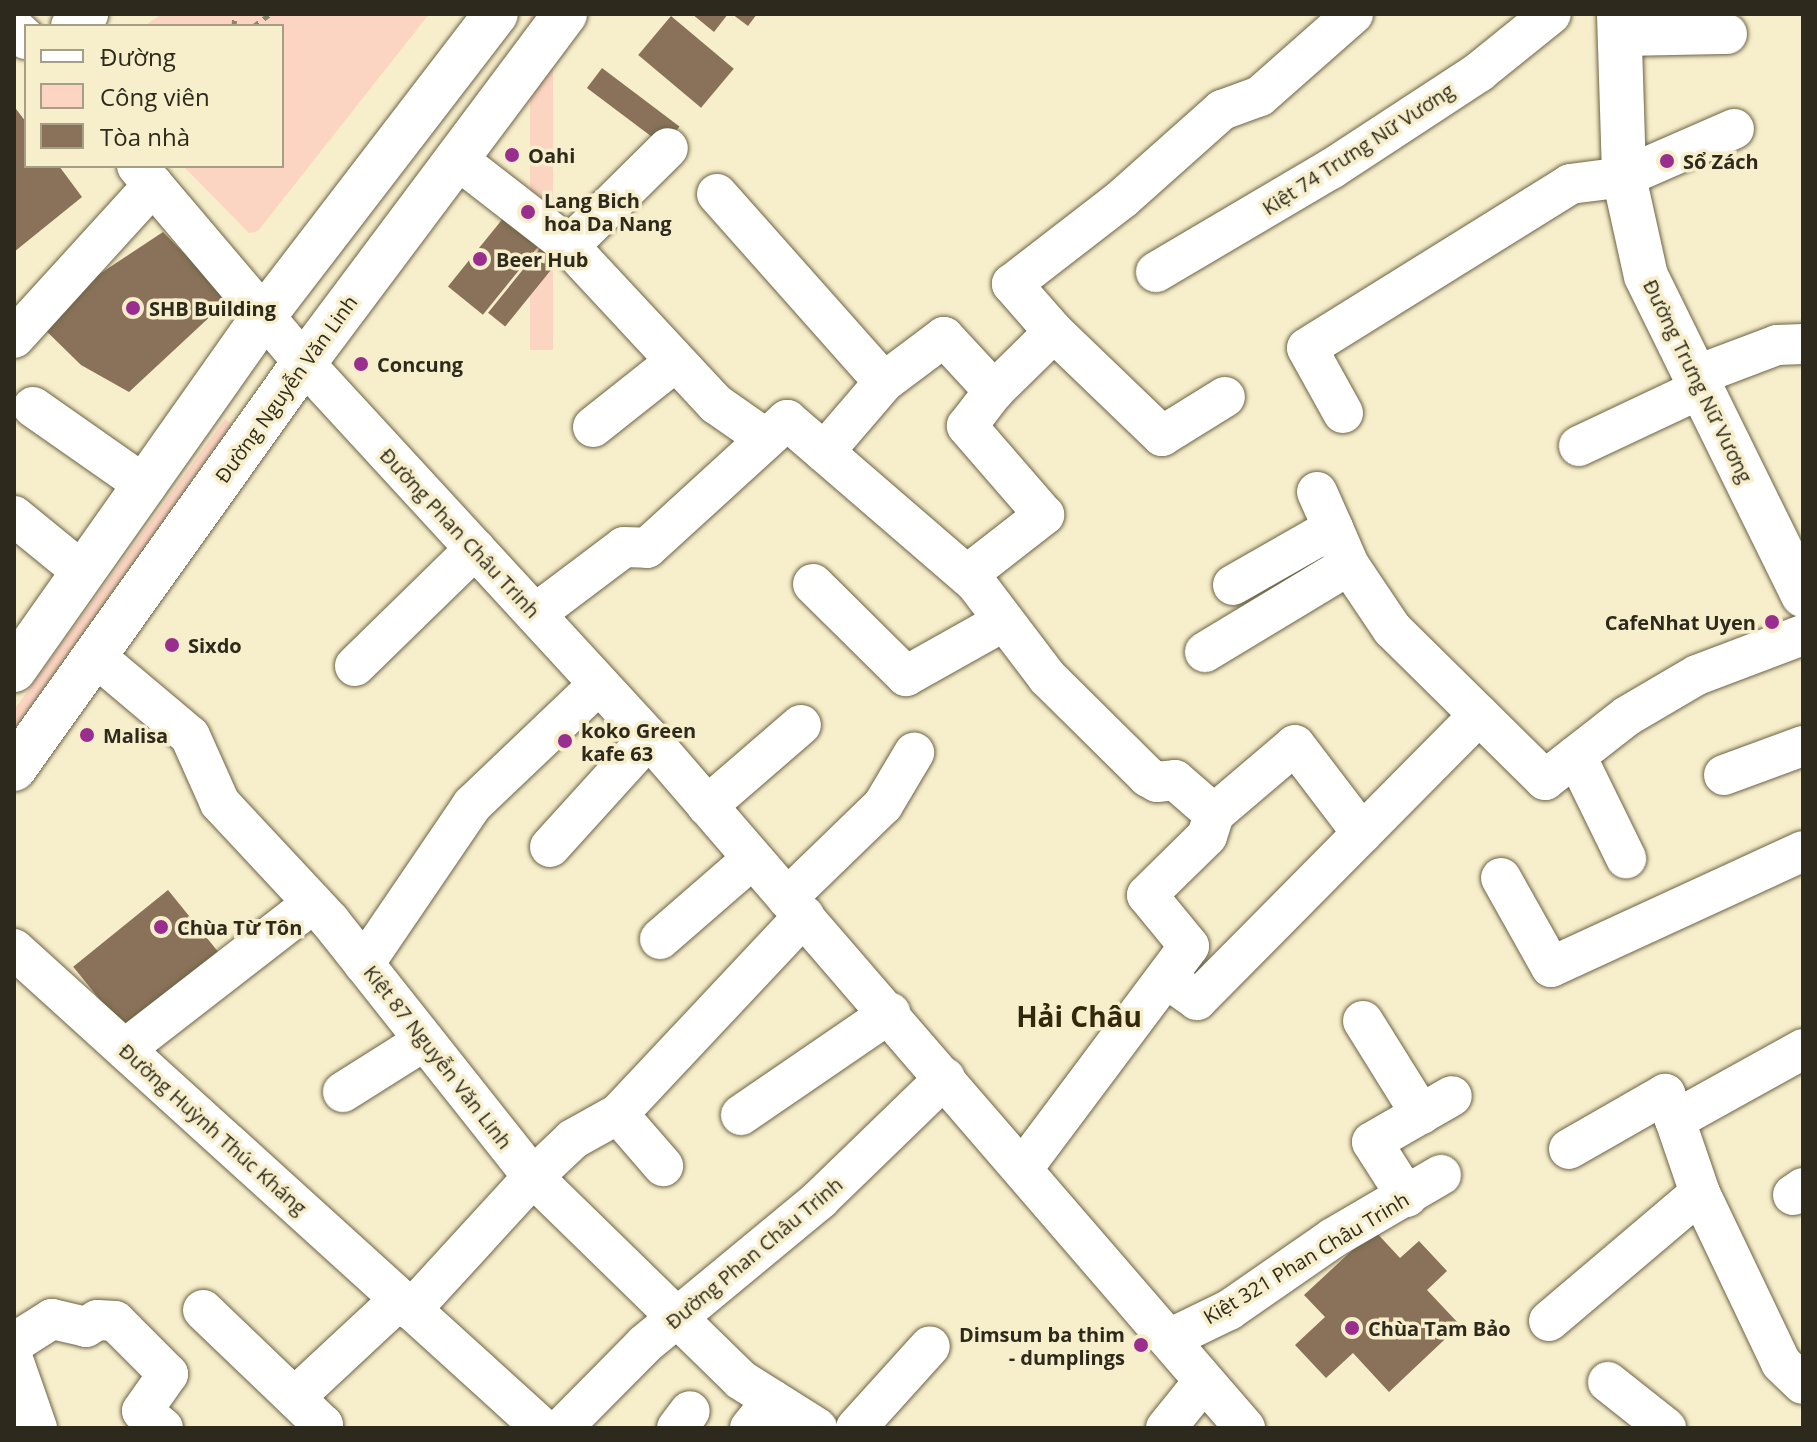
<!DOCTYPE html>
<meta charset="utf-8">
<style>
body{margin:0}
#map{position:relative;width:1817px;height:1442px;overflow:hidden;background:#f7eecb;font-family:"Open Sans",sans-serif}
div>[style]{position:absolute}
.green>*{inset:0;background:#fbd4c2;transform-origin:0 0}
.building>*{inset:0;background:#897259;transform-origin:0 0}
.path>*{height:5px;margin-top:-2.5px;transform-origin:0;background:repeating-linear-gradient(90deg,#8c866f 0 6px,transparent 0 12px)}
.roads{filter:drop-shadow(0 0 2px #6c6345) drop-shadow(0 0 2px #6c6345)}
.minor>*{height:40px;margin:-20px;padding:0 20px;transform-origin:20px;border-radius:20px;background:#fff}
.major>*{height:44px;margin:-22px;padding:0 22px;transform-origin:22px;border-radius:22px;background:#fff}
.dots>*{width:22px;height:22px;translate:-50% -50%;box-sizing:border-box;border:4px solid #f7eecb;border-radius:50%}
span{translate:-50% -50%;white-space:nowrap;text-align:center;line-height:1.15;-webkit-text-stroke:7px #f7eecb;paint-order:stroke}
.street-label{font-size:20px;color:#2d291c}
.poi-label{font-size:20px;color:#2d291c;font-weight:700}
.left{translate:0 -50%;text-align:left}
.right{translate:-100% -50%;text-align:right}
.district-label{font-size:28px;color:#30290b;font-weight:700}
.frame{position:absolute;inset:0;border:16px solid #2d291c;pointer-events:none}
.legend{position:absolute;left:24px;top:24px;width:260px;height:144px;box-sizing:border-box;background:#f7eecb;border:2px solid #a69f85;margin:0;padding:10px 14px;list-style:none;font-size:24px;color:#2d291c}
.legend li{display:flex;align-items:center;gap:16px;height:40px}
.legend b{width:40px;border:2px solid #a69f85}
</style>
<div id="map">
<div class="green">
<div style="clip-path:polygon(162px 14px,429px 14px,258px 231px,249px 233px,183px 166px,282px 166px,282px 26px,144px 26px)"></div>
<div style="left:530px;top:14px;width:23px;height:336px"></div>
<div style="clip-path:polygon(225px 419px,240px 430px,14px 748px,14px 710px)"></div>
</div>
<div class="building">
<div style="clip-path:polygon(692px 14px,728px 14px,714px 32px)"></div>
<div style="clip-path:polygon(732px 14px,757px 14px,748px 26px)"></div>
<div style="left:671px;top:16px;width:82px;height:51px;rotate:40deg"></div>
<div style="left:602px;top:68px;width:97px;height:25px;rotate:37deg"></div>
<div style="clip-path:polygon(16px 109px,26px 122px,26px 166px,59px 166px,82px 197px,14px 252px)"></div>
<div style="left:509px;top:211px;width:45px;height:97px;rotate:39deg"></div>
<div style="clip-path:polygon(163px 232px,229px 299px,129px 392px,81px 365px,33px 318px)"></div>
<div style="left:551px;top:235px;width:22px;height:100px;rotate:39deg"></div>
<div style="left:168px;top:890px;width:96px;height:122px;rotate:51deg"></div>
<div style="clip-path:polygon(1374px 1230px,1400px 1258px,1419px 1241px,1447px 1271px,1427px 1290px,1460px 1325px,1389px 1392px,1353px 1353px,1326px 1378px,1295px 1345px,1325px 1317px,1304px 1295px)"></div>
</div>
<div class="path">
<div style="left:234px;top:26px;width:12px;rotate:-85deg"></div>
<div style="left:254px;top:26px;width:20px;rotate:-37deg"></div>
</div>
<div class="roads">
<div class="minor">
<div style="left:71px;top:26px;width:21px;rotate:-35deg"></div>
<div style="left:14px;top:28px;width:16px;rotate:43deg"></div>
<div style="left:1619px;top:36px;width:108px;rotate:-1.1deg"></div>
<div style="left:457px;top:159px;width:142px;rotate:37.8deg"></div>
<div style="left:569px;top:246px;width:216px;rotate:47.1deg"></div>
<div style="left:716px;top:404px;width:61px;rotate:35deg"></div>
<div style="left:137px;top:166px;width:258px;rotate:49.7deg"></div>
<div style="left:304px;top:363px;width:510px;rotate:47.39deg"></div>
<div style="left:649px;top:738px;width:912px;rotate:49.18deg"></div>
<div style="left:717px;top:194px;width:251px;rotate:48.4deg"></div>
<div style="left:569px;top:246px;width:139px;rotate:-44.7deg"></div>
<div style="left:1156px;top:272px;width:203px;rotate:-30.5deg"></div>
<div style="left:1331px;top:169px;width:177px;rotate:-33.2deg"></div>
<div style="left:1479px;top:72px;width:92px;rotate:-38.9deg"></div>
<div style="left:1054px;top:332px;width:150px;rotate:43.9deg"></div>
<div style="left:1162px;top:436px;width:74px;rotate:-31.8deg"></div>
<div style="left:14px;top:338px;width:207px;rotate:-47.7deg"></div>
<div style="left:1695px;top:376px;width:88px;rotate:-20.7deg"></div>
<div style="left:1777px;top:345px;width:26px;rotate:-2deg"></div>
<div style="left:33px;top:407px;width:138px;rotate:35deg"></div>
<div style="left:1343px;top:413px;width:74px;rotate:-119deg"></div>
<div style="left:1307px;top:348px;width:310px;rotate:-31.9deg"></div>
<div style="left:1570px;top:184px;width:54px;rotate:-7.4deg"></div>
<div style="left:1624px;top:177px;width:120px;rotate:-23.6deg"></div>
<div style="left:593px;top:427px;width:105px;rotate:-38.4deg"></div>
<div style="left:1579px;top:446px;width:134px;rotate:-25.2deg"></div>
<div style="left:824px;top:452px;width:92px;rotate:-49.4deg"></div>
<div style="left:884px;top:382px;width:75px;rotate:-36.9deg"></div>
<div style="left:944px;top:337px;width:74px;rotate:47.2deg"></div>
<div style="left:994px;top:391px;width:84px;rotate:-44.5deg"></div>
<div style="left:1054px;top:332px;width:64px;rotate:-131.2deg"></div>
<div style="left:1012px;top:284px;width:139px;rotate:-37.7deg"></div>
<div style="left:1122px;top:199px;width:134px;rotate:-41.7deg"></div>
<div style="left:1222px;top:110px;width:40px;rotate:-20.2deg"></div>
<div style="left:1260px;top:96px;width:124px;rotate:-41.4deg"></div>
<div style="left:1317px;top:492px;width:39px;rotate:66deg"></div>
<div style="left:14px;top:516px;width:90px;rotate:39.2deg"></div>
<div style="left:967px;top:575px;width:98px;rotate:-37.9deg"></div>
<div style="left:1044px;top:515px;width:118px;rotate:-130.9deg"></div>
<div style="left:967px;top:426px;width:44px;rotate:-52.4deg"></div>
<div style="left:813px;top:584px;width:131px;rotate:44.7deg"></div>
<div style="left:906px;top:676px;width:112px;rotate:-29.3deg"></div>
<div style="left:1233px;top:585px;width:115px;rotate:-29.7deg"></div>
<div style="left:1333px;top:528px;width:40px;rotate:66.6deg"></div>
<div style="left:1349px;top:565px;width:77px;rotate:56.1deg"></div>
<div style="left:1392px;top:629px;width:215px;rotate:44.6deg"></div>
<div style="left:1545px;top:780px;width:104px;rotate:-38deg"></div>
<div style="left:1627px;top:716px;width:81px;rotate:-30.4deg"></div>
<div style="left:1697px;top:675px;width:113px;rotate:-20.7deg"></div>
<div style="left:535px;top:614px;width:111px;rotate:-37deg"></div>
<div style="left:624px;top:547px;width:23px;rotate:2deg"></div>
<div style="left:647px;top:548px;width:190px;rotate:-42.4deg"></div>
<div style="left:787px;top:420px;width:248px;rotate:40.8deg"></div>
<div style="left:975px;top:582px;width:119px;rotate:52.8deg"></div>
<div style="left:1047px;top:677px;width:142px;rotate:44.7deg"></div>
<div style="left:1148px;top:777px;width:10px;rotate:29deg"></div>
<div style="left:1157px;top:782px;width:18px;rotate:-6deg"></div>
<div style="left:1175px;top:780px;width:52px;rotate:41.1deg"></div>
<div style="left:1205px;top:652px;width:168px;rotate:-31.1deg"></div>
<div style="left:95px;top:656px;width:124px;rotate:40.1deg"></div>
<div style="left:190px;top:736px;width:73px;rotate:65.9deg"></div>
<div style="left:220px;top:803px;width:161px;rotate:47deg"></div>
<div style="left:330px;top:921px;width:327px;rotate:51.6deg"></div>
<div style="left:533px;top:1177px;width:291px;rotate:44.3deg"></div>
<div style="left:741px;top:1380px;width:90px;rotate:32.3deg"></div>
<div style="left:355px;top:666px;width:168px;rotate:-44.3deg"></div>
<div style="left:1576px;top:756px;width:114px;rotate:63.9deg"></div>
<div style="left:1724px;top:775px;width:84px;rotate:-20.2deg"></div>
<div style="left:707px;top:806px;width:124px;rotate:-40.8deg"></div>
<div style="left:550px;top:847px;width:147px;rotate:-47.8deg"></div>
<div style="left:1501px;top:878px;width:102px;rotate:60.7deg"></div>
<div style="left:1551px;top:967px;width:277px;rotate:-24.7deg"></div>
<div style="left:787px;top:898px;width:134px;rotate:-44.1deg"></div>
<div style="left:883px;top:805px;width:61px;rotate:-59.2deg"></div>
<div style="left:660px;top:939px;width:122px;rotate:-41deg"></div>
<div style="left:14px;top:949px;width:713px;rotate:42.21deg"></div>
<div style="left:364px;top:964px;width:192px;rotate:-55.8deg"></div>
<div style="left:472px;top:805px;width:175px;rotate:-43.6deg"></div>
<div style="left:1166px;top:978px;width:38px;rotate:35deg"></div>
<div style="left:1197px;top:1000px;width:401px;rotate:-45.3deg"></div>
<div style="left:1363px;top:1021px;width:110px;rotate:58.1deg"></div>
<div style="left:125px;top:1049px;width:238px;rotate:-37.8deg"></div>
<div style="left:343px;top:1092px;width:96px;rotate:-32.2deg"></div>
<div style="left:618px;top:1114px;width:69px;rotate:49.1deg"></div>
<div style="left:741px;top:1115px;width:181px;rotate:-34.4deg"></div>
<div style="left:1675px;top:1120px;width:77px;rotate:71.1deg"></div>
<div style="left:1700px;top:1193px;width:188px;rotate:64.5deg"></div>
<div style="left:1781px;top:1363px;width:30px;rotate:44deg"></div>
<div style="left:1569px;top:1149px;width:111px;rotate:-29.8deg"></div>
<div style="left:1665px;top:1094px;width:28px;rotate:69deg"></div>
<div style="left:1675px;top:1120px;width:146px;rotate:-29deg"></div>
<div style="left:1023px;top:1168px;width:277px;rotate:-53.2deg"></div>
<div style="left:1189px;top:946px;width:66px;rotate:-129.5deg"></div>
<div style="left:1147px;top:895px;width:84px;rotate:-44.5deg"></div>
<div style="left:1207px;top:836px;width:23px;rotate:-72deg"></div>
<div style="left:1214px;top:814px;width:106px;rotate:-40.4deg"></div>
<div style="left:1295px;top:745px;width:111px;rotate:52.7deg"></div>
<div style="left:1793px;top:1195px;width:12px;rotate:-35deg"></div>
<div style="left:1407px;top:1197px;width:65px;rotate:-122.5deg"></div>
<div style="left:1372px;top:1142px;width:92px;rotate:-29.9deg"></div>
<div style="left:203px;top:1310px;width:166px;rotate:43.8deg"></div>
<div style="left:323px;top:1425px;width:4px;rotate:135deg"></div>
<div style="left:411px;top:1310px;width:180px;rotate:-47.5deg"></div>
<div style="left:533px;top:1177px;width:55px;rotate:-43.5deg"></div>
<div style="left:573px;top:1139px;width:51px;rotate:-29.1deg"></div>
<div style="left:618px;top:1114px;width:272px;rotate:-46.8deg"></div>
<div style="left:1549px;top:1321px;width:198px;rotate:-40.3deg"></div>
<div style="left:1169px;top:1339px;width:67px;rotate:-25.8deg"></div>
<div style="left:1229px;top:1310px;width:126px;rotate:-34.7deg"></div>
<div style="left:1333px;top:1238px;width:125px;rotate:-30.3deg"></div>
<div style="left:14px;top:1343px;width:45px;rotate:-32.3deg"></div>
<div style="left:52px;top:1319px;width:35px;rotate:13deg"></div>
<div style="left:86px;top:1327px;width:13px;rotate:-32deg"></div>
<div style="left:97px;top:1320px;width:18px;rotate:3deg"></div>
<div style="left:115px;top:1321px;width:75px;rotate:45deg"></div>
<div style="left:168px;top:1374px;width:45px;rotate:125.1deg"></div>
<div style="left:142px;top:1411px;width:27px;rotate:39deg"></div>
<div style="left:14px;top:1362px;width:70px;rotate:70.8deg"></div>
<div style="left:1608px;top:1382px;width:74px;rotate:38.4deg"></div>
<div style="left:295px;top:1397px;width:144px;rotate:-43deg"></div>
<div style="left:562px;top:1428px;width:118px;rotate:-45.3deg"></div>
<div style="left:645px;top:1344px;width:227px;rotate:-39.6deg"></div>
<div style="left:820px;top:1199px;width:174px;rotate:-44.1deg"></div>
<div style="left:677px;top:1428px;width:21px;rotate:-53deg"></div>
<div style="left:750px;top:1428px;width:36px;rotate:-51deg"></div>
<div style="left:856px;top:1428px;width:110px;rotate:-47.9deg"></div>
<div style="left:1166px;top:1428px;width:60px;rotate:-51deg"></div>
</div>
<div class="major">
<div style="left:1619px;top:14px;width:163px;rotate:88.2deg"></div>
<div style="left:1624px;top:177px;width:101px;rotate:77.5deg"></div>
<div style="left:1646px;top:276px;width:356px;rotate:63.8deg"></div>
<div style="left:14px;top:670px;width:433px;rotate:-54.8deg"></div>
<div style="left:264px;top:316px;width:381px;rotate:-52.5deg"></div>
<div style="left:14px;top:769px;width:499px;rotate:-54.5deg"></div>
<div style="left:304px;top:363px;width:436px;rotate:-53.2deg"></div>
</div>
</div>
<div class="dots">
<div style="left:512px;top:155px;background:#9a2e8f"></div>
<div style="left:1667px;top:161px;background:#9a2e8f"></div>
<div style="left:528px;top:212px;background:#9a2e8f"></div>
<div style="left:480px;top:259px;background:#9a2e8f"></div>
<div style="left:133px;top:308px;background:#9a2e8f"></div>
<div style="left:361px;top:364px;background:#9a2e8f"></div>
<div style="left:1772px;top:622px;background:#9a2e8f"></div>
<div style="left:172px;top:645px;background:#9a2e8f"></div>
<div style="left:87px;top:735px;background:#9a2e8f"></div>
<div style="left:565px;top:741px;background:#9a2e8f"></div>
<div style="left:161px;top:927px;background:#9a2e8f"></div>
<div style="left:1352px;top:1328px;background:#9a2e8f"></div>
<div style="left:1141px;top:1345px;background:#9a2e8f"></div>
</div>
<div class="street-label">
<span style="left:1358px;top:149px;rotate:-33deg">Kiệt 74 Trưng Nữ Vương</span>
<span style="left:1698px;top:381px;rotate:64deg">Đường Trưng Nữ Vương</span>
<span style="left:286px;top:389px;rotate:-54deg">Đường Nguyễn Văn Linh</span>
<span style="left:460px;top:533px;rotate:47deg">Đường Phan Châu Trinh</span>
<span style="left:438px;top:1057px;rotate:52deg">Kiệt 87 Nguyễn Văn Linh</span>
<span style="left:213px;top:1129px;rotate:42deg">Đường Huỳnh Thúc Kháng</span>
<span style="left:754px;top:1253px;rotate:-40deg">Đường Phan Châu Trinh</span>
<span style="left:1306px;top:1258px;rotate:-31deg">Kiệt 321 Phan Châu Trinh</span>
</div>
<div class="poi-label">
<span class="left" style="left:528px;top:155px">Oahi</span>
<span class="left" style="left:1683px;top:161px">Sổ Zách</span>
<span class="left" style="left:544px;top:212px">Lang Bich<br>hoa Da Nang</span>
<span class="left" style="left:496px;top:259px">Beer Hub</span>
<span class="left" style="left:149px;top:308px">SHB Building</span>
<span class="left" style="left:377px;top:364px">Concung</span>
<span class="right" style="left:1756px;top:622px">CafeNhat Uyen</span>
<span class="left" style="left:188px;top:645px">Sixdo</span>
<span class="left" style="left:581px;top:742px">koko Green<br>kafe 63</span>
<span class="left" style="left:103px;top:735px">Malisa</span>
<span class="left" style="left:177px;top:927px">Chùa Từ Tôn</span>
<span class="left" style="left:1368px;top:1328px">Chùa Tam Bảo</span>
<span class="right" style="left:1125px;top:1346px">Dimsum ba thim<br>- dumplings</span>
</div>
<div class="district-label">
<span style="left:1079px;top:1016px">Hải Châu</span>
</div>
<div class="frame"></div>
<ul class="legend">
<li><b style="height:10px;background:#fff"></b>Đường</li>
<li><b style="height:22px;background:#fbd4c2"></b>Công viên</li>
<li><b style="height:22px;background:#897259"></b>Tòa nhà</li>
</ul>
</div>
